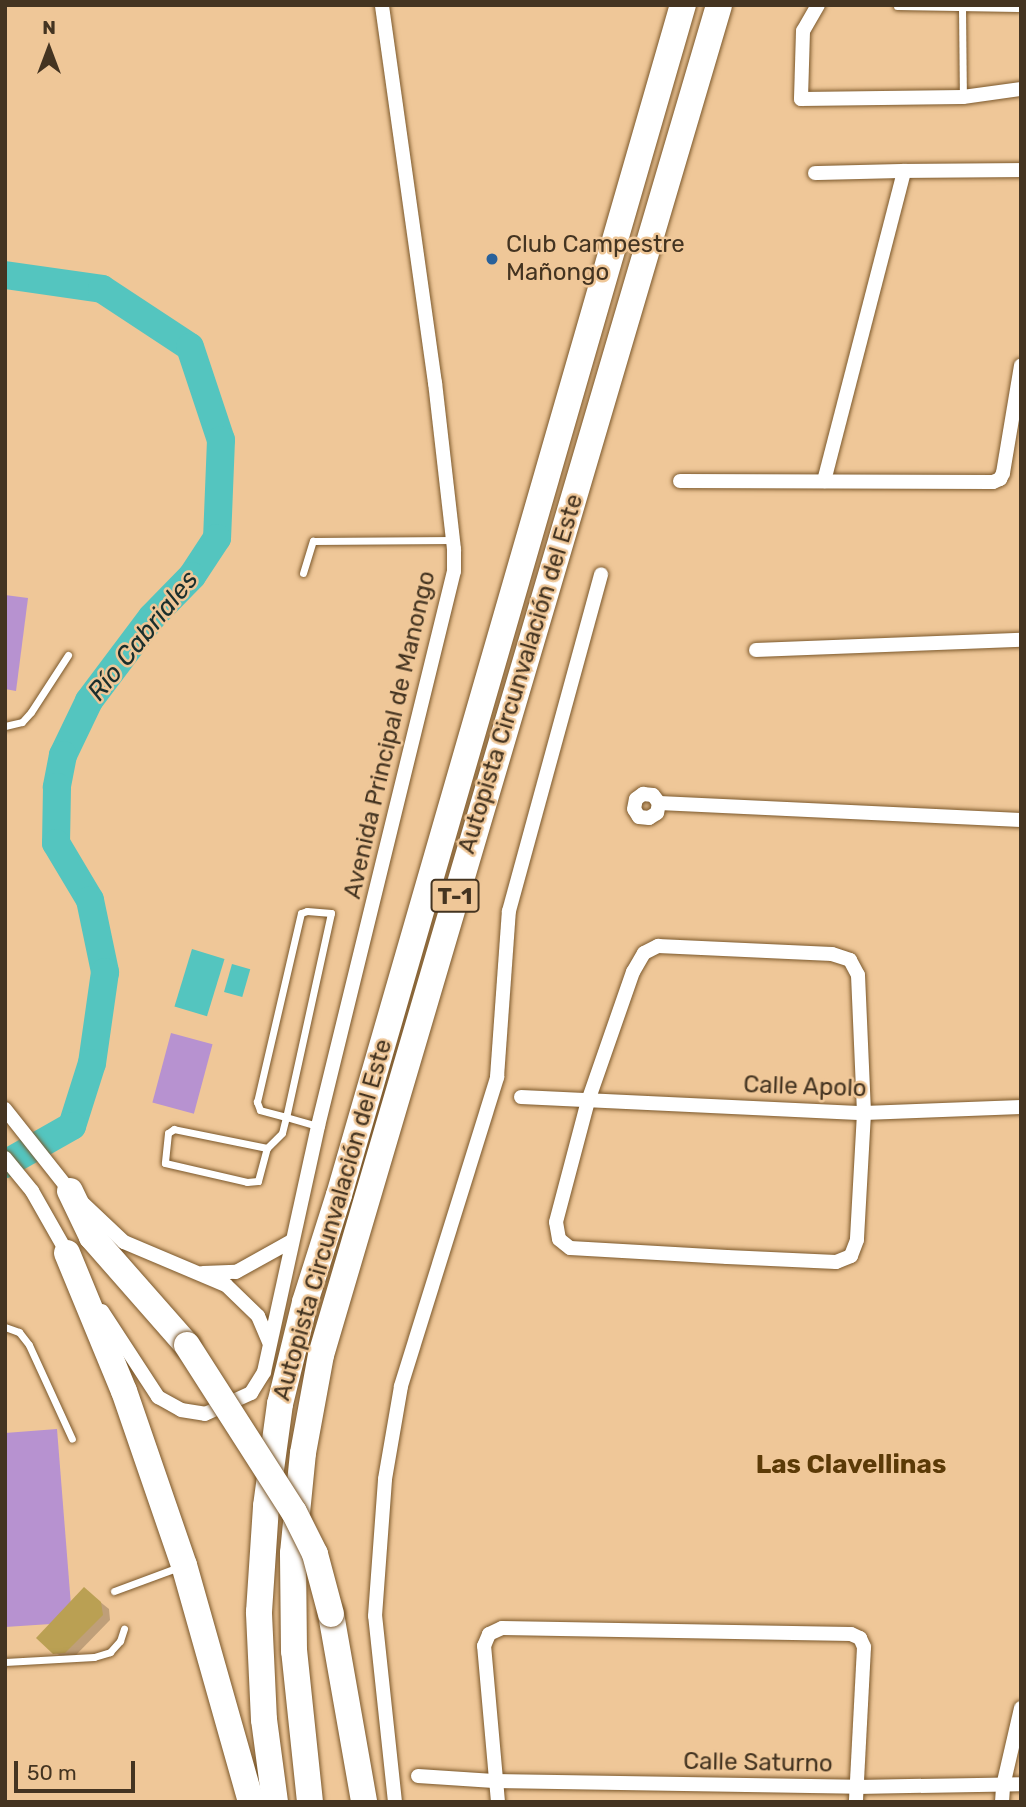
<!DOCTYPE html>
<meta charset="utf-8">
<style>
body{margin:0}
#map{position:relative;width:1026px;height:1807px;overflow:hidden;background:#efc798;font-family:Rubik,sans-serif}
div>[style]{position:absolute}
.green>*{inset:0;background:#b792d0;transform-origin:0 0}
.water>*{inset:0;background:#54c5bf;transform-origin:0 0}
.shadow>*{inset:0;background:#0003}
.river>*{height:28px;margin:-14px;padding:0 14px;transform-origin:14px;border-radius:14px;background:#54c5bf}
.building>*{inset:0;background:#baa053}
.roads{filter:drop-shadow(0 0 2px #7b582b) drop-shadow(0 0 2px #7b582b)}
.lane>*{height:7px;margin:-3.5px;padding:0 3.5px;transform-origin:3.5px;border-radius:3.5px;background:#fff}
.street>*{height:14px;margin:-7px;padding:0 7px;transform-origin:7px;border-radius:7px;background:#fff}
.highway>*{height:26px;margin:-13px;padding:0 13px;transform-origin:13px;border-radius:13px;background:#fff}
.bridges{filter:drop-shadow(0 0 2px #7b582b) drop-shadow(0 0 2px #7b582b)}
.highway-bridge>*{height:26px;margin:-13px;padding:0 13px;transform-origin:13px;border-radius:13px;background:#fff}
.dots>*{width:19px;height:19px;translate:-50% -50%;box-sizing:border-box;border:4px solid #efc798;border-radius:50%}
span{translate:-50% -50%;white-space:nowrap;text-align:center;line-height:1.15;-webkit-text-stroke:5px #efc798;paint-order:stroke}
.shield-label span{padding:2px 5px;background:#efc798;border:2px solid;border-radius:5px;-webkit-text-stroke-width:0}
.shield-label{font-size:23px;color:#443421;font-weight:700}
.poi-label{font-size:24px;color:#443421}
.left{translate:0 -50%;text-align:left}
.street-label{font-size:24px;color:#443421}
.water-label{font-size:26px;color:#1a2f2d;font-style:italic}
.neighbourhood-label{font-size:26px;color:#5b3a07;font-weight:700}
.frame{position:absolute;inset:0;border:7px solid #443421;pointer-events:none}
.north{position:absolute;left:14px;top:14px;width:70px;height:70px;-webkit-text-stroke:5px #efc798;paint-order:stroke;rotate:0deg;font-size:19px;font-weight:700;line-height:28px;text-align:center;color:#443421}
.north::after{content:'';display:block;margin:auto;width:24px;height:32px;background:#443421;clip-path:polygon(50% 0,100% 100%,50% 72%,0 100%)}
.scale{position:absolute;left:14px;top:1761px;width:121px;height:32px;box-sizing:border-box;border:4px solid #443421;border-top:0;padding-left:9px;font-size:21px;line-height:24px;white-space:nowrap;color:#443421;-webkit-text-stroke:5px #efc798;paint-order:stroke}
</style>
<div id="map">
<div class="green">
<div style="clip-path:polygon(5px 595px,28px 598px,16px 691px,5px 689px)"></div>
<div style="left:171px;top:1033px;width:43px;height:72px;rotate:15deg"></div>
<div style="clip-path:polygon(57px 1429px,72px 1618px,66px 1623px,5px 1627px,5px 1433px)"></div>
</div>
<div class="water">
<div style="left:192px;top:949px;width:34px;height:60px;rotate:17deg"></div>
<div style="left:232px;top:964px;width:19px;height:29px;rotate:16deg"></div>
</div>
<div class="shadow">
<div style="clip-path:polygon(84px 1589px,109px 1609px,110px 1620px,74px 1657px,63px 1657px,54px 1652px)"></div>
</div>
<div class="river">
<div style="left:5px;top:275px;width:98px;rotate:8.2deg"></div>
<div style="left:102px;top:289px;width:105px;rotate:33.4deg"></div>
<div style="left:190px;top:347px;width:98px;rotate:71.6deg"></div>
<div style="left:221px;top:440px;width:98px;rotate:92.3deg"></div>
<div style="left:217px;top:538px;width:45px;rotate:123.3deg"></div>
<div style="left:192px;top:576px;width:57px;rotate:134.3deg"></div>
<div style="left:152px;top:617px;width:105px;rotate:126.9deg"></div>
<div style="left:89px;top:701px;width:60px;rotate:115.7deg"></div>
<div style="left:63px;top:755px;width:33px;rotate:101deg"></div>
<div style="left:57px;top:787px;width:56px;rotate:91deg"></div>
<div style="left:56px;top:843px;width:66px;rotate:59.2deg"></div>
<div style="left:90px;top:900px;width:74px;rotate:78.2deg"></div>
<div style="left:105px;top:972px;width:92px;rotate:98.1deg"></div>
<div style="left:92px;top:1063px;width:66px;rotate:107.6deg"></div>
<div style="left:72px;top:1126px;width:77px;rotate:150.4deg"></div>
</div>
<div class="building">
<div style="clip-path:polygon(84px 1587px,101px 1602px,103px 1615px,65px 1653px,53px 1654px,36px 1638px)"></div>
</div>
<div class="roads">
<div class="lane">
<div style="left:897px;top:6px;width:121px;rotate:0.9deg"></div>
<div style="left:962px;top:8px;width:89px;rotate:89.4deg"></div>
<div style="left:303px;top:573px;width:34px;rotate:-73deg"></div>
<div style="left:313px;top:541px;width:140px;rotate:-0.4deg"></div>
<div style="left:5px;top:726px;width:17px;rotate:-13deg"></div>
<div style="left:22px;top:722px;width:13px;rotate:-48deg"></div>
<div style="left:31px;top:712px;width:68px;rotate:-57deg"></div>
<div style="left:307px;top:911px;width:24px;rotate:5deg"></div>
<div style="left:331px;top:913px;width:209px;rotate:102.4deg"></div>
<div style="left:286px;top:1117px;width:27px;rotate:-165deg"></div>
<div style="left:260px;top:1110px;width:9px;rotate:-111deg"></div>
<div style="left:257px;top:1102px;width:194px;rotate:-76.9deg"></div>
<div style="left:301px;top:913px;width:6px;rotate:-18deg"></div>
<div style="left:267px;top:1148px;width:95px;rotate:-168.5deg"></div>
<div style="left:174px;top:1129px;width:7px;rotate:146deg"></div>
<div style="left:168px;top:1133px;width:30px;rotate:96deg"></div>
<div style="left:165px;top:1163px;width:84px;rotate:13deg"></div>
<div style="left:247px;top:1182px;width:11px;rotate:-5deg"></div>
<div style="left:258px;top:1181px;width:34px;rotate:-75deg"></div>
<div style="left:267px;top:1148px;width:21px;rotate:-45deg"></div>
<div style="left:282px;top:1133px;width:16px;rotate:-76deg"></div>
<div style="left:286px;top:1117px;width:33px;rotate:16deg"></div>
<div style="left:5px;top:1327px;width:15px;rotate:20deg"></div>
<div style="left:19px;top:1332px;width:16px;rotate:52deg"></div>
<div style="left:29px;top:1345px;width:103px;rotate:65.4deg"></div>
<div style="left:114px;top:1591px;width:69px;rotate:-20.3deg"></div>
<div style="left:5px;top:1662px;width:89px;rotate:-3.2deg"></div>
<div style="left:94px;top:1657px;width:17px;rotate:-17deg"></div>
<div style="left:110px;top:1652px;width:15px;rotate:-48deg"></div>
<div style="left:120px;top:1641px;width:13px;rotate:-72deg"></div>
</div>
<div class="street">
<div style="left:818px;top:5px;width:30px;rotate:120deg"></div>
<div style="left:803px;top:31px;width:68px;rotate:91.7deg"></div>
<div style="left:801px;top:99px;width:162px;rotate:-0.7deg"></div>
<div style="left:963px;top:97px;width:59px;rotate:-7.9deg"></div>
<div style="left:815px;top:173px;width:89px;rotate:-1.3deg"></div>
<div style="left:680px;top:481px;width:313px;rotate:0.2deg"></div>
<div style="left:993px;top:482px;width:8px;rotate:-23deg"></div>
<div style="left:1000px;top:479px;width:7px;rotate:-63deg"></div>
<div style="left:1003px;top:473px;width:109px;rotate:-80.5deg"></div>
<div style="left:824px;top:481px;width:320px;rotate:-75.5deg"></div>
<div style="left:904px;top:171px;width:117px;rotate:-0.5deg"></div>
<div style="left:756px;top:650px;width:265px;rotate:-2.2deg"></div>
<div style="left:659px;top:803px;width:10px;rotate:101deg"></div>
<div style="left:657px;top:813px;width:9px;rotate:148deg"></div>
<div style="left:649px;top:818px;width:10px;rotate:-174deg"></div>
<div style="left:639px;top:817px;width:9px;rotate:-122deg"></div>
<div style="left:634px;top:809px;width:10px;rotate:-79deg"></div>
<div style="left:636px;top:799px;width:9px;rotate:-36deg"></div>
<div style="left:643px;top:794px;width:10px;rotate:6deg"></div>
<div style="left:653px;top:795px;width:10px;rotate:53deg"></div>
<div style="left:659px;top:803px;width:362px;rotate:2.7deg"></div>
<div style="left:658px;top:946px;width:174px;rotate:2.6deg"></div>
<div style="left:832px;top:954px;width:19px;rotate:18deg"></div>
<div style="left:850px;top:960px;width:17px;rotate:62deg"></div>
<div style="left:858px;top:975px;width:138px;rotate:87.5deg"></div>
<div style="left:864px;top:1113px;width:127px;rotate:93.2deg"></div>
<div style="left:857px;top:1240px;width:17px;rotate:111deg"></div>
<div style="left:851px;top:1256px;width:16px;rotate:158deg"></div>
<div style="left:836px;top:1262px;width:109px;rotate:-177.4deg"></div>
<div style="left:727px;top:1257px;width:157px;rotate:-176.7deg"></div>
<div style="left:570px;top:1248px;width:14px;rotate:-141deg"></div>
<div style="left:559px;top:1239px;width:17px;rotate:-100deg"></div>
<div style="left:556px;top:1222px;width:125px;rotate:-75.2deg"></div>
<div style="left:588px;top:1101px;width:137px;rotate:-70.8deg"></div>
<div style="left:633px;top:972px;width:22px;rotate:-60deg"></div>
<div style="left:644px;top:953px;width:16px;rotate:-27deg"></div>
<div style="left:521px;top:1097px;width:343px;rotate:2.7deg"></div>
<div style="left:864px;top:1113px;width:157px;rotate:-2.2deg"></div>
<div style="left:5px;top:1109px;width:105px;rotate:51.6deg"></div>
<div style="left:70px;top:1191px;width:74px;rotate:43.4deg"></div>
<div style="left:124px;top:1242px;width:111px;rotate:22.9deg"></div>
<div style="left:226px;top:1285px;width:45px;rotate:44.1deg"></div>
<div style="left:258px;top:1316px;width:28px;rotate:67deg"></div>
<div style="left:5px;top:1158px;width:43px;rotate:50.7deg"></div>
<div style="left:32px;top:1191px;width:77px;rotate:60.4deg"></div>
<div style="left:203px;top:1273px;width:33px;rotate:-2deg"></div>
<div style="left:236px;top:1272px;width:64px;rotate:-29deg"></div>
<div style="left:102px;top:1311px;width:103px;rotate:56.9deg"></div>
<div style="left:158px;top:1397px;width:26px;rotate:29deg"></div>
<div style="left:181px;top:1410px;width:24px;rotate:9deg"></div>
<div style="left:205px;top:1414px;width:51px;rotate:-24.5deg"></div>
<div style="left:251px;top:1393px;width:25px;rotate:-58deg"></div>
<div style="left:264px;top:1372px;width:252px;rotate:-77.6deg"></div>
<div style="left:318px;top:1126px;width:571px;rotate:-76.23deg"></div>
<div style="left:454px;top:571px;width:22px;rotate:-90deg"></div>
<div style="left:454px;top:549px;width:167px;rotate:-96.5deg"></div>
<div style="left:435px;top:383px;width:382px;rotate:-98deg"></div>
<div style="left:418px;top:1776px;width:76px;rotate:3.8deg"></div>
<div style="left:494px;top:1781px;width:363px;rotate:0.9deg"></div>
<div style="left:857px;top:1787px;width:164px;rotate:-1deg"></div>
<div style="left:395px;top:1802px;width:187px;rotate:-96.1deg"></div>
<div style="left:375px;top:1616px;width:137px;rotate:-85.8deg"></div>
<div style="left:385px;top:1479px;width:94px;rotate:-80.2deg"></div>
<div style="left:401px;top:1386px;width:324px;rotate:-72.7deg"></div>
<div style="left:497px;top:1077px;width:166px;rotate:-85.9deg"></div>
<div style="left:509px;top:911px;width:349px;rotate:-74.7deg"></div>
<div style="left:498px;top:1802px;width:157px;rotate:-95.1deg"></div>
<div style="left:484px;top:1646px;width:13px;rotate:-67deg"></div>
<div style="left:489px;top:1634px;width:14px;rotate:-25deg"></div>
<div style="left:502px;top:1628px;width:349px;rotate:1deg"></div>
<div style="left:851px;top:1634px;width:10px;rotate:24deg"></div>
<div style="left:860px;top:1638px;width:10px;rotate:66deg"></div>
<div style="left:864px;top:1647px;width:155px;rotate:93deg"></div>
<div style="left:1002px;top:1802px;width:16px;rotate:-86deg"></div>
<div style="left:1003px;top:1786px;width:80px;rotate:-77deg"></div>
</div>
<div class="highway">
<div style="left:70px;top:1191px;width:51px;rotate:64.4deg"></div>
<div style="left:92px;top:1237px;width:144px;rotate:48.7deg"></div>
<div style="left:67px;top:1253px;width:149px;rotate:67.6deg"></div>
<div style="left:124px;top:1391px;width:184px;rotate:71deg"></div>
<div style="left:184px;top:1565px;width:246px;rotate:74.2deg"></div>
<div style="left:331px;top:1614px;width:191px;rotate:80deg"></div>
<div style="left:275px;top:1802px;width:83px;rotate:-97.6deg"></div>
<div style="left:264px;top:1720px;width:108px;rotate:-92.7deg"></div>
<div style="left:259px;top:1612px;width:106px;rotate:-86.2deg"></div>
<div style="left:266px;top:1506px;width:103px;rotate:-82.2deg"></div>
<div style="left:280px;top:1404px;width:105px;rotate:-76.2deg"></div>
<div style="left:305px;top:1302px;width:112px;rotate:-72.4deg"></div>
<div style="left:339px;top:1195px;width:1239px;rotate:-73.88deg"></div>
<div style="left:310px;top:1802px;width:152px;rotate:-96deg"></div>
<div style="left:294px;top:1651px;width:98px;rotate:-90.6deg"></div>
<div style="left:293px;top:1553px;width:100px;rotate:-84.3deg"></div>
<div style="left:303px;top:1453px;width:100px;rotate:-79.6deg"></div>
<div style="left:321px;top:1355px;width:1407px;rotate:-73.57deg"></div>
</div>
</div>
<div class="bridges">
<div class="highway-bridge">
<div style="left:187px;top:1345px;width:198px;rotate:57.4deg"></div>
<div style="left:294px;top:1512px;width:47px;rotate:63.4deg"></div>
<div style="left:315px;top:1554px;width:62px;rotate:75.1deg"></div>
</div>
</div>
<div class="dots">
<div style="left:492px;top:259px;background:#29619a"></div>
</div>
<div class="shield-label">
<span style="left:455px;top:896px">T-1</span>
</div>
<div class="poi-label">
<span class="left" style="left:506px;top:259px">Club Campestre<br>Mañongo</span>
</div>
<div class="street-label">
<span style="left:521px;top:674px;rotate:-73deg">Autopista Circunvalación del Este</span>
<span style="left:390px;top:735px;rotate:-77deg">Avenida Principal de Manongo</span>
<span style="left:805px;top:1087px;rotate:2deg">Calle Apolo</span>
<span style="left:333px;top:1220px;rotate:-74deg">Autopista Circunvalación del Este</span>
<span style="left:758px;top:1763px;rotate:1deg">Calle Saturno</span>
</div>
<div class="water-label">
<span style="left:143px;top:636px;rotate:-51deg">Río Cabriales</span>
</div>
<div class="neighbourhood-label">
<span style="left:851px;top:1465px">Las Clavellinas</span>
</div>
<div class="frame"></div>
<div class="north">N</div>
<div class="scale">50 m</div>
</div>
